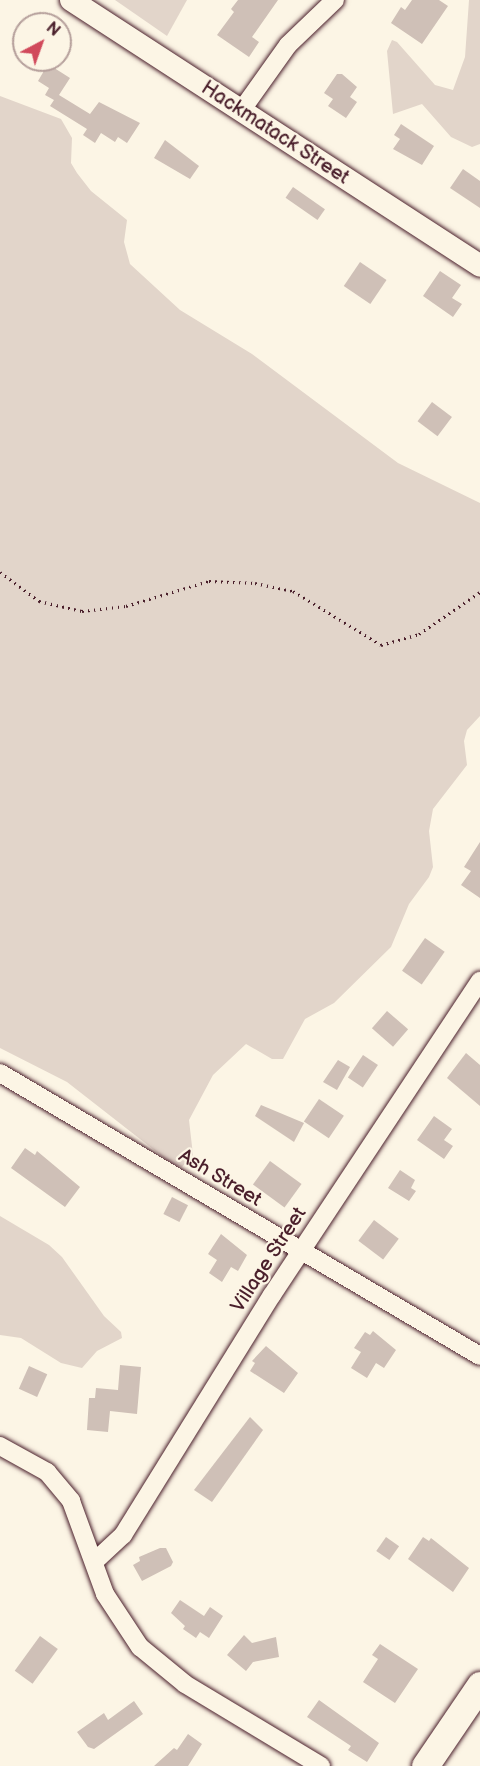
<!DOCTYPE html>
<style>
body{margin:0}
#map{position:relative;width:480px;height:1766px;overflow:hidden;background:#fcf5e5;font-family:"Balsamiq Sans",sans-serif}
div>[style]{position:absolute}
.green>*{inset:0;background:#e2d5ca}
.building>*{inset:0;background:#cfc0b7;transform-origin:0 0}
.path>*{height:3px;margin-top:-1.5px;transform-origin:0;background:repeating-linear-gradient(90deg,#4a1f2b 0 1.5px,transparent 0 6px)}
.roads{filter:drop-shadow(0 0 2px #4a1f2b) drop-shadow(0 0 2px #4a1f2b)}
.minor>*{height:18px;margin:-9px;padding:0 9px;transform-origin:9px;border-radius:9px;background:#fcf5e5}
.tertiary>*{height:22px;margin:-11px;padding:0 11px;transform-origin:11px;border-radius:11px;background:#fcf5e5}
.primary>*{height:27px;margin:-13.5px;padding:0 13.5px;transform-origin:13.5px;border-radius:13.5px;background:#fcf5e5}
span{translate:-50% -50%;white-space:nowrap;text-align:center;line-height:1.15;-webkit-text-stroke:4.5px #fcf5e5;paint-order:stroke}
.street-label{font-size:20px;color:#4a1f2b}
.north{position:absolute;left:12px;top:12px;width:60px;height:60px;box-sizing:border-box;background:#fcf5e5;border:2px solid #b59f9b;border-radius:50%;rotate:41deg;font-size:16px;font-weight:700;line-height:24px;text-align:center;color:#4a1f2b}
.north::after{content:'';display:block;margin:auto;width:21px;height:27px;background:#d1495b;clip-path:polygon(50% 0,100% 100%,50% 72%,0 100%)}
</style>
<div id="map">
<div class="green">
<div style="clip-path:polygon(115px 0,187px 0,167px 36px)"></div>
<div style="clip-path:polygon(469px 0,480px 0,480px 144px,472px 147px,451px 137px,422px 104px,393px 114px,387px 51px,392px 40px,397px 42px,435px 85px,453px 90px,465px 57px)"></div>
<div style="clip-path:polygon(0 96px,61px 119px,72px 138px,71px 163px,77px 173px,91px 191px,127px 220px,124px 242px,130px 264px,180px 310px,252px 354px,398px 463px,480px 503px,480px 716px,467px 730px,464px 741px,467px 765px,433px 809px,429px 831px,433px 867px,429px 877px,409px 904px,391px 947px,334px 1003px,305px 1019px,283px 1059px,272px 1059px,246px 1044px,213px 1075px,189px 1120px,193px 1155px,182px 1167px,172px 1164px,67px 1082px,0 1048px)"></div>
<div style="clip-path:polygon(0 1216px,49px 1245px,62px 1257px,104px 1316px,121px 1332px,122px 1338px,97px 1351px,82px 1368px,61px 1363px,21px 1338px,0 1335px)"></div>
</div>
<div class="building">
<div style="clip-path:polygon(238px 0,278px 0,252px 37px,259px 42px,249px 57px,217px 35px,234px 12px,231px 9px)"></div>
<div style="clip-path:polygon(412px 0,439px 0,448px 6px,422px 44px,391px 23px,401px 7px,405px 10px)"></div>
<div style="clip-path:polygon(48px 64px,70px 78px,59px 95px,90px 114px,99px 102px,140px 123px,127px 143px,118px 137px,115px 142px,101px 133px,95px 143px,83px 135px,87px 129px,50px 106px,54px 100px,45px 95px,49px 88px,38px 81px)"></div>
<div style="clip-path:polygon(337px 74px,342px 74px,357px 87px,350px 97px,357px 102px,346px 118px,328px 106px,333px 99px,324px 93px)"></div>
<div style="clip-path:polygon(401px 124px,434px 146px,422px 165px,393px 149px,400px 139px,394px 135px)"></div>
<div style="clip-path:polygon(165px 140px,199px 166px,190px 179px,154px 158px)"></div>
<div style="clip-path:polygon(463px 169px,480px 181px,480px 208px,450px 188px)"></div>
<div style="left:293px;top:187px;width:39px;height:13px;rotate:35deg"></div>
<div style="left:360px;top:262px;width:32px;height:29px;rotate:34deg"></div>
<div style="clip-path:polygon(440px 271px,461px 285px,452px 298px,462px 304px,453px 317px,423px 296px)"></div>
<div style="left:432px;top:402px;width:25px;height:24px;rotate:37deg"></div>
<div style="clip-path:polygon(480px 842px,480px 898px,461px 885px,471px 871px,464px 867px)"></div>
<div style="left:425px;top:938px;width:24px;height:40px;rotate:35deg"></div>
<div style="left:387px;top:1011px;width:28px;height:23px;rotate:41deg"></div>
<div style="clip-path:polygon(466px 1053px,480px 1065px,480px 1106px,447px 1078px)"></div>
<div style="left:363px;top:1055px;width:18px;height:27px;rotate:34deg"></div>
<div style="clip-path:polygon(338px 1060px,350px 1067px,337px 1090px,323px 1082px)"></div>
<div style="left:319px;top:1099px;width:30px;height:27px;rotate:34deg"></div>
<div style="clip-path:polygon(261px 1105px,304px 1123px,294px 1142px,255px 1116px)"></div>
<div style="clip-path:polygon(434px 1116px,452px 1129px,444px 1140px,453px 1146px,444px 1159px,417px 1140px)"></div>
<div style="clip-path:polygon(25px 1148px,35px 1155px,37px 1151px,80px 1187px,65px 1207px,11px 1168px)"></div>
<div style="left:270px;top:1161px;width:39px;height:29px;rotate:36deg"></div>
<div style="clip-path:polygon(400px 1170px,415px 1180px,411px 1188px,416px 1191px,409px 1201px,388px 1188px)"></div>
<div style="left:172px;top:1197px;width:18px;height:19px;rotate:27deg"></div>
<div style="left:374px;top:1220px;width:31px;height:26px;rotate:37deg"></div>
<div style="clip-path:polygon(221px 1234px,247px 1255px,238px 1271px,231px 1267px,222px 1282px,209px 1273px,217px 1260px,208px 1254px)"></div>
<div style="clip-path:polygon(373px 1331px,396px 1350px,384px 1368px,376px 1363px,367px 1378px,351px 1368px,361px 1352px,354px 1348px,365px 1332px,370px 1335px)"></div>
<div style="clip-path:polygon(266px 1346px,298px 1373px,284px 1393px,250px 1371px,255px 1363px,252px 1361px)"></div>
<div style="clip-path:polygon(120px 1365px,141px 1367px,137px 1414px,110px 1411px,108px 1432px,87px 1430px,89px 1398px,95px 1398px,96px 1388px,118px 1390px)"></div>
<div style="left:29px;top:1366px;width:20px;height:25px;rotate:24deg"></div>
<div style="clip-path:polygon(250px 1417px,263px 1430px,212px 1502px,194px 1490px)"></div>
<div style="left:386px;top:1537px;width:16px;height:17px;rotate:35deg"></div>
<div style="clip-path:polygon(423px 1537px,429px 1541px,431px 1538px,469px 1568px,453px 1592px,408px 1559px)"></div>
<div style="clip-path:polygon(160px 1548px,166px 1548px,173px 1562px,171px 1566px,142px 1581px,133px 1565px,140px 1561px,139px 1557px)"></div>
<div style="clip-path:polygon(180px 1600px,204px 1616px,210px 1607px,223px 1616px,209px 1638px,200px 1632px,196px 1638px,183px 1629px,185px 1626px,171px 1613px)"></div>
<div style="clip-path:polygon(244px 1635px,252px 1643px,276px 1637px,279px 1657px,253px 1662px,246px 1671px,227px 1655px)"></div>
<div style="left:40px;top:1636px;width:22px;height:43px;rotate:36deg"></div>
<div style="clip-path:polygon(380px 1644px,418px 1669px,395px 1703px,363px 1682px,378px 1659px,372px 1655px)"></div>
<div style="clip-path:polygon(319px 1700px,379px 1743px,367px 1762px,348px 1750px,351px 1746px,307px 1717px)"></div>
<div style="clip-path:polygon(134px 1701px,143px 1714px,94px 1749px,88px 1747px,77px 1732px,104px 1713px,108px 1720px)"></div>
<div style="clip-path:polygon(188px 1734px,202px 1744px,188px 1766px,154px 1766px,174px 1748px,177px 1750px)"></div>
</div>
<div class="path">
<div style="left:0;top:572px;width:49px;rotate:36.6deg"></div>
<div style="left:39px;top:601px;width:44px;rotate:13.1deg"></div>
<div style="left:82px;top:611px;width:44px;rotate:-6.5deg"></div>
<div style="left:126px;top:606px;width:87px;rotate:-16.8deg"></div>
<div style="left:209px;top:581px;width:46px;rotate:2.5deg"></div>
<div style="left:255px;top:583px;width:39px;rotate:12deg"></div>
<div style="left:293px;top:591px;width:103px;rotate:31.5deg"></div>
<div style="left:381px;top:645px;width:40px;rotate:-16deg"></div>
<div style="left:419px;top:634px;width:74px;rotate:-34.5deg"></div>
</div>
<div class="roads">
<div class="minor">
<div style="left:241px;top:111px;width:81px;rotate:-54.5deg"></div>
<div style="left:288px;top:45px;width:65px;rotate:-43.8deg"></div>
<div style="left:0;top:1073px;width:557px;rotate:30.52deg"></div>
<div style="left:0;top:1446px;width:54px;rotate:29deg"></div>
<div style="left:47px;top:1472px;width:38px;rotate:50deg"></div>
<div style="left:71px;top:1501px;width:99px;rotate:69.9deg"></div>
<div style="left:105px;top:1594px;width:64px;rotate:56.6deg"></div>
<div style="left:140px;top:1647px;width:58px;rotate:39.4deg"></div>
<div style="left:185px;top:1684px;width:159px;rotate:31.1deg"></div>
<div style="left:94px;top:1562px;width:40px;rotate:-43deg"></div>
<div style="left:123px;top:1535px;width:282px;rotate:-58.2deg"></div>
<div style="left:272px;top:1295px;width:377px;rotate:-56.5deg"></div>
</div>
<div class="tertiary">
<div style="left:71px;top:0;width:488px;rotate:33deg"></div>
</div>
<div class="primary">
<div style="left:425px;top:1766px;width:98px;rotate:-55.8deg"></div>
</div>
</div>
<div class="street-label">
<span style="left:275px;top:133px;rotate:33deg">Hackmatack Street</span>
<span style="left:220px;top:1178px;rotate:31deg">Ash Street</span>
<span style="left:269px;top:1260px;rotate:-57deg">Village Street</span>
</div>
<div class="north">N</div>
</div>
